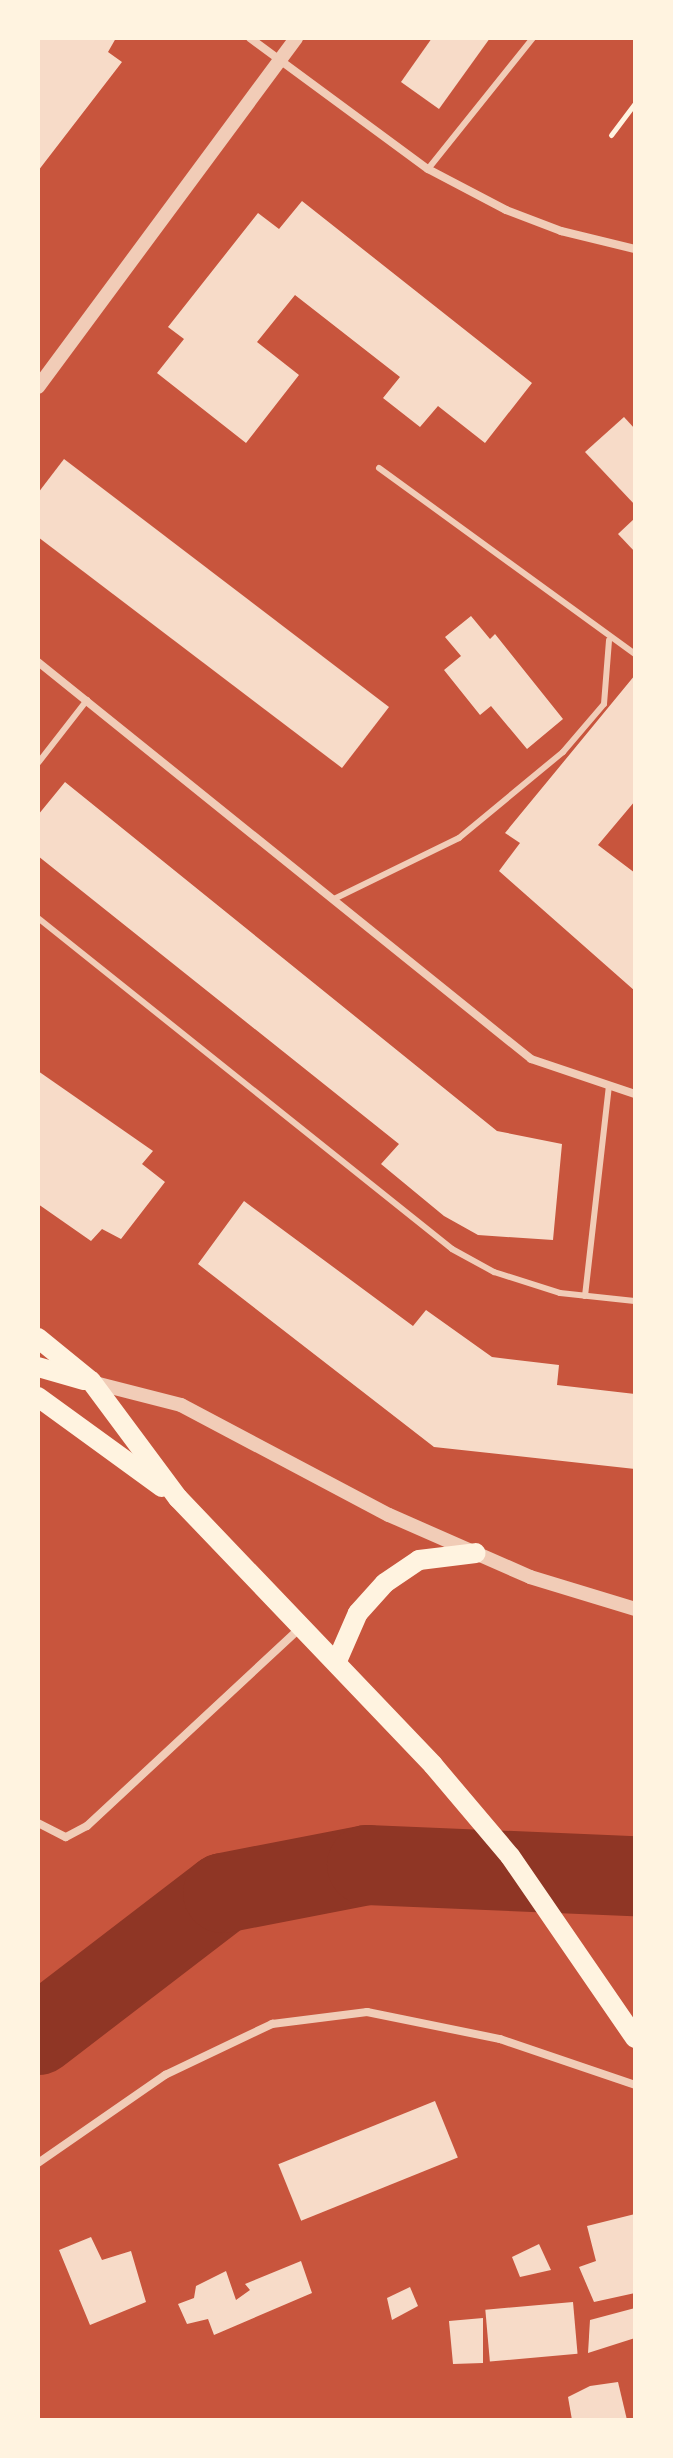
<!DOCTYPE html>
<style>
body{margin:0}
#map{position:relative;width:673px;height:2458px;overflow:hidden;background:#c8553d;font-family:"Noto Serif",serif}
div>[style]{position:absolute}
.river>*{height:80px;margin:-40px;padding:0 40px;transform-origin:40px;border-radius:40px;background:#8f3625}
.building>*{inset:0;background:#f7dbc8;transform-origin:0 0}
.path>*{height:5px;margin:-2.5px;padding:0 2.5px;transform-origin:2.5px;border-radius:2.5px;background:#fff3e0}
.service>*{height:6px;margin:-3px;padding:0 3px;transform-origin:3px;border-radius:3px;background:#f1ccb7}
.minor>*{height:8px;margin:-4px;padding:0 4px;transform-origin:4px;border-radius:4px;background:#f1ccb7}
.tertiary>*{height:14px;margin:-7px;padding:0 7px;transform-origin:7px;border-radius:7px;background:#f1ccb7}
.primary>*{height:20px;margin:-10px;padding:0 10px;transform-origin:10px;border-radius:10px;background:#fff3e0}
span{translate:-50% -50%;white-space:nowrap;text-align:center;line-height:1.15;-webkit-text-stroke:8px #fff3e0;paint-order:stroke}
.frame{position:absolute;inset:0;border:40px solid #fff3e0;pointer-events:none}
</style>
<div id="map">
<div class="river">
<div style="left:38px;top:2035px;width:233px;rotate:-37.5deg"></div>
<div style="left:223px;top:1893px;width:147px;rotate:-11deg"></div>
<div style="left:367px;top:1865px;width:268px;rotate:2.4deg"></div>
</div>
<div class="building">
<div style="clip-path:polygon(38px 38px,116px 38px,108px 52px,122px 62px,38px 171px)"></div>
<div style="clip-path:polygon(432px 38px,490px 38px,439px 109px,401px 82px)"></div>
<div style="clip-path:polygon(302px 201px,532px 383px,485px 443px,438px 406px,420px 427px,383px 398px,400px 377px,295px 295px,257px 342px,299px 375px,246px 443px,157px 373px,184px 339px,168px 327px,258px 213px,279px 229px)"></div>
<div style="clip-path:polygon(624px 417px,635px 429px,635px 505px,585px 452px)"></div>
<div style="clip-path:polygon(64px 459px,389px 707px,342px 768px,38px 537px,38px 493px)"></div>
<div style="clip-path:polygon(635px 518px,635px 552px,618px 534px)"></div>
<div style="clip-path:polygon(471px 616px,490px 639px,495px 634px,563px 719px,527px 749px,491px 706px,480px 715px,444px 670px,461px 656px,445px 637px)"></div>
<div style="clip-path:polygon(635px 675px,635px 801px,598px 845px,635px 873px,635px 991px,499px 871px,520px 843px,505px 833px)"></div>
<div style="clip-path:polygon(65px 782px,497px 1131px,562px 1144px,553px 1240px,478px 1235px,444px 1216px,381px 1164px,399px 1144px,38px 856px,38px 815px)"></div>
<div style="clip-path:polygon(38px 1071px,153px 1151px,142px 1164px,165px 1182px,121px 1239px,102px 1229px,91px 1241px,38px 1204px)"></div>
<div style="clip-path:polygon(244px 1201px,413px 1326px,426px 1310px,492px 1357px,559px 1365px,557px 1385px,635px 1394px,635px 1469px,434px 1447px,198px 1264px)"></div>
<div style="left:435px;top:2101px;width:61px;height:169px;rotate:68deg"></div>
<div style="clip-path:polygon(635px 2214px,635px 2293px,594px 2302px,579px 2267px,596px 2261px,587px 2226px)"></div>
<div style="clip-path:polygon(91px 2237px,102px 2260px,131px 2251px,146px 2302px,90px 2325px,59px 2250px)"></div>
<div style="clip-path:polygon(539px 2244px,551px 2270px,520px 2277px,512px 2257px)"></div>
<div style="clip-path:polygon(301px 2261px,312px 2293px,214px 2335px,208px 2319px,187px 2324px,178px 2304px,194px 2298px,196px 2286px,226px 2271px,236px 2300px,250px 2290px,245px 2284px)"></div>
<div style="clip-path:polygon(410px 2287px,418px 2306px,392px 2320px,387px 2298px)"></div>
<div style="left:573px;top:2302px;width:52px;height:88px;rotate:85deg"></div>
<div style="clip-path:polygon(635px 2308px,635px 2338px,588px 2353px,590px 2320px)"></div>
<div style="clip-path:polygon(483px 2318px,483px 2363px,453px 2364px,449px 2321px)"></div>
<div style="clip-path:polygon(618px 2382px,627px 2420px,572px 2420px,568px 2397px,590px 2386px)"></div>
</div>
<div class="path">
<div style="left:611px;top:135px;width:40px;rotate:-53deg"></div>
</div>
<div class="service">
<div style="left:428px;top:169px;width:168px;rotate:-51.3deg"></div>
<div style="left:379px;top:468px;width:316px;rotate:36deg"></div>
<div style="left:38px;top:763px;width:80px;rotate:-52.1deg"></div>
<div style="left:334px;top:899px;width:139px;rotate:-26deg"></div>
<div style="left:459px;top:838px;width:135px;rotate:-39.6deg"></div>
<div style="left:563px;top:752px;width:63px;rotate:-49.5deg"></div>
<div style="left:604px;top:704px;width:64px;rotate:-85.5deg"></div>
<div style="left:38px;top:918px;width:530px;rotate:38.64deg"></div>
<div style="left:452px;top:1249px;width:48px;rotate:28.7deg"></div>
<div style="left:494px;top:1272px;width:69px;rotate:17.7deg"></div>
<div style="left:560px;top:1293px;width:75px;rotate:6.1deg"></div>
<div style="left:585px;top:1296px;width:212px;rotate:-83.5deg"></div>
</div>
<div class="minor">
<div style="left:250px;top:38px;width:221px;rotate:36.4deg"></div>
<div style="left:428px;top:169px;width:88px;rotate:27.7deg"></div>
<div style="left:506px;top:210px;width:59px;rotate:20.9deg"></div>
<div style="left:561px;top:231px;width:76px;rotate:13.7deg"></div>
<div style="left:38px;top:662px;width:633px;rotate:38.84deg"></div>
<div style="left:531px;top:1059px;width:110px;rotate:18.6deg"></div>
<div style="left:38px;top:1823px;width:31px;rotate:27deg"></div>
<div style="left:66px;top:1837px;width:24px;rotate:-28deg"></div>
<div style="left:87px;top:1826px;width:292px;rotate:-42.9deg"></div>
<div style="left:38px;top:2163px;width:155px;rotate:-34.7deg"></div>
<div style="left:165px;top:2075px;width:119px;rotate:-25.5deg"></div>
<div style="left:272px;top:2024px;width:96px;rotate:-7.2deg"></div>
<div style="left:367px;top:2012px;width:136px;rotate:11.5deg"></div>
<div style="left:500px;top:2039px;width:143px;rotate:18.8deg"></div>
</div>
<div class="tertiary">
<div style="left:38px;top:387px;width:434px;rotate:-53.5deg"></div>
<div style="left:91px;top:1382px;width:93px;rotate:14.3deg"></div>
<div style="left:181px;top:1405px;width:235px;rotate:27.9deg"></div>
<div style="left:389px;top:1515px;width:154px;rotate:23.7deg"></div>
<div style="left:530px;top:1577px;width:110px;rotate:16.9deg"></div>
</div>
<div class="primary">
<div style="left:38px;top:1338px;width:68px;rotate:39.1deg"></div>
<div style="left:91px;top:1381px;width:146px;rotate:53.4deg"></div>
<div style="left:178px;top:1498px;width:369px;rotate:46.3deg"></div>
<div style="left:433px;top:1765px;width:119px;rotate:49.8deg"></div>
<div style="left:510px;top:1856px;width:221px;rotate:55.5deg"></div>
<div style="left:38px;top:1367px;width:48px;rotate:15.8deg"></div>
<div style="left:38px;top:1397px;width:153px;rotate:36deg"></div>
<div style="left:337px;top:1661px;width:52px;rotate:-66.4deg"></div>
<div style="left:358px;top:1613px;width:40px;rotate:-48deg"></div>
<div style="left:385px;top:1583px;width:41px;rotate:-34.1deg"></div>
<div style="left:419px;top:1560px;width:57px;rotate:-7deg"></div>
</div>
<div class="frame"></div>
</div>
